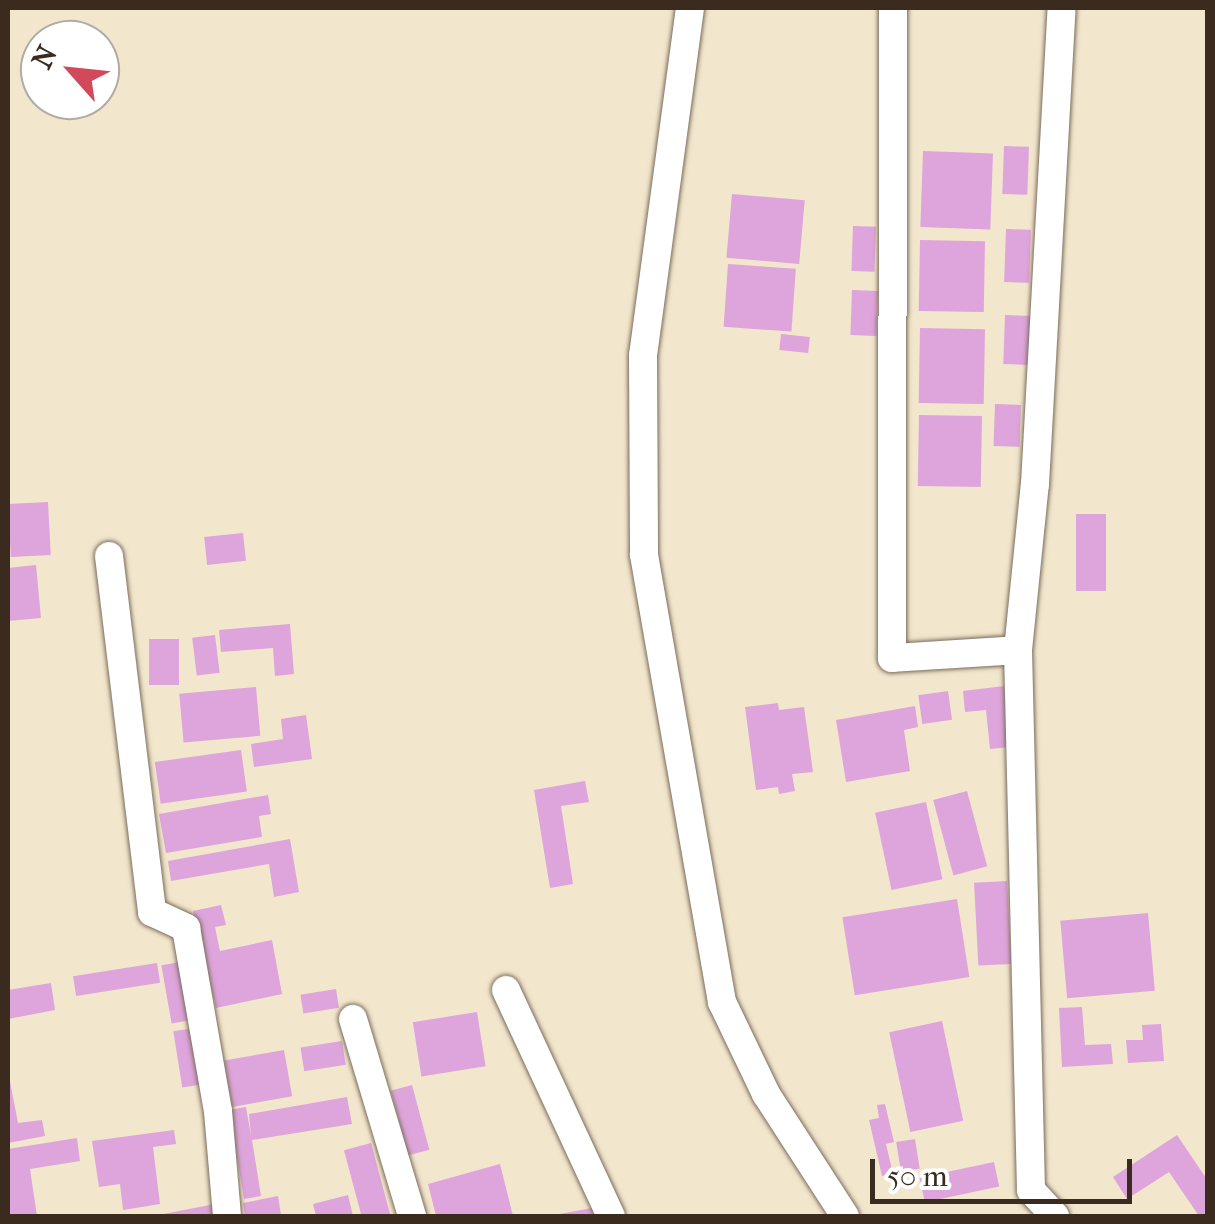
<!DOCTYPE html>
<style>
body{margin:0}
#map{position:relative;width:1215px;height:1224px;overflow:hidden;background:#f2e6cd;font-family:"IM FELL French Canon",serif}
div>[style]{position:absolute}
.building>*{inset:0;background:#dea4dc;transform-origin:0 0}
.roads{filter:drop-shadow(0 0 2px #7b6c5b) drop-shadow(0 0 2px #7b6c5b)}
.street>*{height:28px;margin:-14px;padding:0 14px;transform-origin:14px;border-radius:14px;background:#fff}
span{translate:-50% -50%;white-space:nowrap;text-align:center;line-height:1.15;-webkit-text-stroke:8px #fff;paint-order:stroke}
.frame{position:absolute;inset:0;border:10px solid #3b2a1e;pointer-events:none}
.north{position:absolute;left:20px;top:20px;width:100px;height:100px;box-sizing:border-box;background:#fff;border:2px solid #b1aaa5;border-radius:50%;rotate:297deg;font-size:28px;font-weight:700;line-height:40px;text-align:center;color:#3b2a1e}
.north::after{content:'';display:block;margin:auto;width:35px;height:45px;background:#d1495b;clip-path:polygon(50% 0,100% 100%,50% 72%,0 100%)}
.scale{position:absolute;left:870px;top:1159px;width:262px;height:45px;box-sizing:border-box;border:5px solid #3b2a1e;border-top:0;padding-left:12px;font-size:30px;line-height:35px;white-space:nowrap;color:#3b2a1e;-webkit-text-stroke:8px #fff;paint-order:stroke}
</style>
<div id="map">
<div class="building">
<div style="left:1004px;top:146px;width:25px;height:48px;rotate:2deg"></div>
<div style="left:923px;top:151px;width:70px;height:76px;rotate:2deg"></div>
<div style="left:732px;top:194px;width:73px;height:64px;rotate:5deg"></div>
<div style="left:853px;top:226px;width:23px;height:45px;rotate:2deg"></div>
<div style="left:1006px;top:229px;width:25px;height:53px;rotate:2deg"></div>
<div style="left:920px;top:240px;width:65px;height:71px;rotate:1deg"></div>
<div style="left:728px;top:264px;width:68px;height:63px;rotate:4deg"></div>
<div style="left:852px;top:290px;width:26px;height:45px;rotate:2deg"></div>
<div style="left:1005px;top:315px;width:27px;height:49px;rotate:2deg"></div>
<div style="left:920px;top:328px;width:65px;height:75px;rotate:1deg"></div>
<div style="left:781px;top:334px;width:29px;height:16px;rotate:6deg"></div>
<div style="left:995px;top:404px;width:26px;height:42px;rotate:2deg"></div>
<div style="left:919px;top:415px;width:63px;height:71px;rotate:1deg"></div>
<div style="left:48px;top:502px;width:53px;height:40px;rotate:87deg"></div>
<div style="left:1076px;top:514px;width:30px;height:77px"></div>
<div style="left:243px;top:533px;width:28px;height:39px;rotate:84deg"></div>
<div style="clip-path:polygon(36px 565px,41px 618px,8px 621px,8px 568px)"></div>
<div style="clip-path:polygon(290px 624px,294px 674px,275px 676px,273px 648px,221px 652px,219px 630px)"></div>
<div style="left:215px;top:635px;width:38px;height:23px;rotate:83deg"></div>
<div style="left:149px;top:639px;width:30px;height:46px"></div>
<div style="clip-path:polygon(1004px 686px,1010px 747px,990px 749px,986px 710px,965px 712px,963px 691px)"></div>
<div style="left:256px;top:687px;width:49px;height:77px;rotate:85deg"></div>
<div style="left:948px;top:691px;width:29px;height:30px;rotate:82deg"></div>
<div style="clip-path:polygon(778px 703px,779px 710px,804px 707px,813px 772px,792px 774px,795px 791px,779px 794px,778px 787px,756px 790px,745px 707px)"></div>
<div style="clip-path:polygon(915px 706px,918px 727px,904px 730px,910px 771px,846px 782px,836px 720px)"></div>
<div style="clip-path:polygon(306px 715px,312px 759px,254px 767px,251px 744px,283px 739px,281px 719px)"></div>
<div style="left:241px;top:750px;width:42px;height:87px;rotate:82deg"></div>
<div style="clip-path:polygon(585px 781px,589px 802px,561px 806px,573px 884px,550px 888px,534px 790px)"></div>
<div style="left:967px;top:791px;width:78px;height:35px;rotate:75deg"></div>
<div style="clip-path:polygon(268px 795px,271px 814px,259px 816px,262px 837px,166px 853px,159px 814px)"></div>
<div style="left:926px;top:802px;width:79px;height:52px;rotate:78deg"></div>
<div style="clip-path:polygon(290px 839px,299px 892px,274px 897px,269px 864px,171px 881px,168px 861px)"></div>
<div style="left:1007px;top:881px;width:83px;height:33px;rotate:87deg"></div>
<div style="left:957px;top:899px;width:79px;height:116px;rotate:81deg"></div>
<div style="clip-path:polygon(221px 905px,226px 925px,215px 927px,220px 951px,272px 940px,282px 994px,216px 1008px,193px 911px)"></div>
<div style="left:1148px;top:913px;width:78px;height:88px;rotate:85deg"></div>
<div style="left:186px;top:961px;width:59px;height:25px;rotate:80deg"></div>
<div style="left:157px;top:963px;width:20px;height:85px;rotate:81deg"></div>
<div style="clip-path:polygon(51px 983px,55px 1010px,8px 1019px,8px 990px)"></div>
<div style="left:336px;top:989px;width:19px;height:36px;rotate:81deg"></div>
<div style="clip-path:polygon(1082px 1007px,1085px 1045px,1111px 1044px,1113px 1064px,1062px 1067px,1059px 1008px)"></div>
<div style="left:477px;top:1012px;width:55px;height:65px;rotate:81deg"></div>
<div style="left:942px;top:1021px;width:102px;height:54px;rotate:78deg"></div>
<div style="clip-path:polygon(1161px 1024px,1164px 1061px,1128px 1063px,1126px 1040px,1143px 1040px,1142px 1025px)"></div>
<div style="left:200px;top:1027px;width:57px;height:27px;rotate:81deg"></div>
<div style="left:342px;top:1041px;width:24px;height:42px;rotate:81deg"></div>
<div style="left:284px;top:1050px;width:47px;height:61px;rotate:80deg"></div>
<div style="clip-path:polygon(8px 1071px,18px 1123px,42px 1120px,45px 1136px,8px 1143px)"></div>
<div style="left:412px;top:1085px;width:67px;height:22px;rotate:75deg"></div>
<div style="clip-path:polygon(347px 1097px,352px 1124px,252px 1140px,261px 1196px,244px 1199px,229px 1110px,246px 1107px,251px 1136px,249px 1114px)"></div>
<div style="clip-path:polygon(885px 1104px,894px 1142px,886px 1144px,893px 1174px,882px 1176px,869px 1120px,879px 1118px,877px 1105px)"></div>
<div style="clip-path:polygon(174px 1130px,176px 1144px,153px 1147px,160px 1204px,123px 1210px,120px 1184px,99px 1187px,92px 1141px)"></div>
<div style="clip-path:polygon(1177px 1135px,1208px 1181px,1208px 1216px,1199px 1216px,1169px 1172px,1127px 1199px,1113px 1177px)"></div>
<div style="clip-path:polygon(77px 1138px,80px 1161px,30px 1169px,37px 1216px,10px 1216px,8px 1149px)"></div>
<div style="left:915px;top:1139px;width:30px;height:19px;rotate:81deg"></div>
<div style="left:371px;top:1143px;width:76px;height:28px;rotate:75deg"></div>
<div style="left:994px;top:1162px;width:25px;height:76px;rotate:78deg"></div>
<div style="clip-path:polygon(500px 1164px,513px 1216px,436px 1216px,428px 1184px)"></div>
<div style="clip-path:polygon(348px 1195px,353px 1216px,316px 1216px,313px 1204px)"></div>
<div style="clip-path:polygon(278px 1196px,281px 1215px,245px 1216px,243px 1203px)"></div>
<div style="clip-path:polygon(215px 1204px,217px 1216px,158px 1216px,158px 1215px)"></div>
<div style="clip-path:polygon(592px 1208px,593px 1216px,554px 1216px,554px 1215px)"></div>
</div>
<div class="roads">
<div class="street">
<div style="left:690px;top:8px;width:350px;rotate:97.7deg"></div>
<div style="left:643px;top:355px;width:200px;rotate:89.7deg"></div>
<div style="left:644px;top:555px;width:454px;rotate:80.1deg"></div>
<div style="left:722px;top:1002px;width:102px;rotate:64.4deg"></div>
<div style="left:766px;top:1094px;width:145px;rotate:57.1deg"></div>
<div style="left:893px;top:8px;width:650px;rotate:90.09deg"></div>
<div style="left:892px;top:658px;width:126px;rotate:-3.6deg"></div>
<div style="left:109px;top:556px;width:359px;rotate:83.1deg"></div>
<div style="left:152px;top:912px;width:38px;rotate:25deg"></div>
<div style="left:186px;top:928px;width:186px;rotate:80.1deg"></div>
<div style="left:218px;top:1111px;width:105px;rotate:85.1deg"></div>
<div style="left:506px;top:990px;width:249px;rotate:65.1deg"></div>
<div style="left:353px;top:1019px;width:206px;rotate:73.3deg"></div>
<div style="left:1055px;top:1216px;width:35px;rotate:-133deg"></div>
<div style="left:1031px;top:1190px;width:540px;rotate:-91.38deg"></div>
<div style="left:1018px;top:650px;width:167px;rotate:-84.2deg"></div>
<div style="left:1035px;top:484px;width:477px;rotate:-86.8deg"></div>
</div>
</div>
<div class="frame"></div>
<div class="north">N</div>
<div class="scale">50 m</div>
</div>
